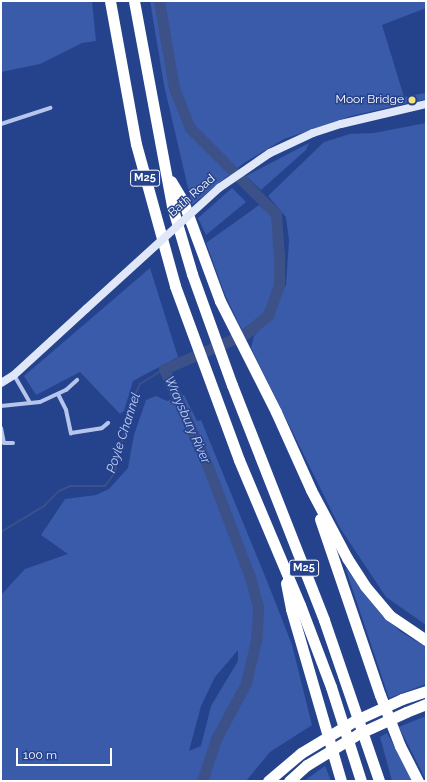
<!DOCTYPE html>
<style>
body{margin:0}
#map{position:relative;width:427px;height:782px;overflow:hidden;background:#25428d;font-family:Raleway,sans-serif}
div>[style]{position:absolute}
.green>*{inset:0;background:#3a5baa}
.stream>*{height:2px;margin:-1px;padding:0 1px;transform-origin:1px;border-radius:1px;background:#3b5188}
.river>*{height:11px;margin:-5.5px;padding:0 5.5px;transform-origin:5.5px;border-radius:5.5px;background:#3b5188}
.street>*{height:4px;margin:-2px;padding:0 2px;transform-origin:2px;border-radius:2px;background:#b5c5eb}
.secondary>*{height:8px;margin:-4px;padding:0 4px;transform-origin:4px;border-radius:4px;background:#e0e7f9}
.highway>*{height:11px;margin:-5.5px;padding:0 5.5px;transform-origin:5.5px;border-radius:5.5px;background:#fff}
.secondary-bridge>*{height:8px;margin:-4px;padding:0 4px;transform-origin:4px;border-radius:4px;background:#e0e7f9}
.highway-bridge>*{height:11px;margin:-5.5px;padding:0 5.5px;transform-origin:5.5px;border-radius:5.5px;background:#fff}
.dots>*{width:11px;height:11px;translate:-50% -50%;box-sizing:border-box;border:2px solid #25428d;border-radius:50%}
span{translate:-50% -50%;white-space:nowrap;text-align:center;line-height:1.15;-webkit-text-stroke:3px #25428d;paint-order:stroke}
.shield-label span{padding:1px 3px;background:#25428d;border:1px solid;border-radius:3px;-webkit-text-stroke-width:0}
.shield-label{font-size:11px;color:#fff;font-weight:700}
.poi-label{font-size:12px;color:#fff}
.right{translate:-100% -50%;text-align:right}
.street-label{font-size:12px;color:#fff}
.water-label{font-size:13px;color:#c1cff2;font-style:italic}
.frame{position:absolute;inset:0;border:2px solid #fff;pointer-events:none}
.scale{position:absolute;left:16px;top:748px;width:96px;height:18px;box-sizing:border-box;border:2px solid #fff;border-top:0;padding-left:5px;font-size:12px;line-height:14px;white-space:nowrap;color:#fff;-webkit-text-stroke:3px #25428d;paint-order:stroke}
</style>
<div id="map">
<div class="green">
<div style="clip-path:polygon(1px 1px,92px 1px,96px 41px,82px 43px,40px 64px,1px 72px)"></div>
<div style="clip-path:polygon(150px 1px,426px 1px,426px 8px,382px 25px,404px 97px,426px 93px,426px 99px,351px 116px,284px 139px,244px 163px,192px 205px,164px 85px)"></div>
<div style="clip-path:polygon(426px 123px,425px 281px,426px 625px,386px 597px,340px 528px,251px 348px,254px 336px,268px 319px,286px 285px,289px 241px,286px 217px,268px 196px,324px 142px,350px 134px,374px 133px)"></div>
<div style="clip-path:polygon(309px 143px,306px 150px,261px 190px,246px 176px)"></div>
<div style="clip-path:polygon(232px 188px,246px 202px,206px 235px,198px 218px)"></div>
<div style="clip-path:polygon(259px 205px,272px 216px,277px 247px,276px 285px,264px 313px,242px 330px,226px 297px,206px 243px)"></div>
<div style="clip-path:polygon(150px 268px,178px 357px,133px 381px,124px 411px,120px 414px,80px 372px,36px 395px,24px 376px)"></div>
<div style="clip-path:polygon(evenodd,184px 395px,197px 421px,201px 420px,269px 586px,292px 645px,312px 725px,270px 752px,246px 781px,2px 781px,1px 595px,25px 569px,68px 554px,41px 535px,65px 499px,96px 495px,109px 489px,128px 468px,134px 435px,146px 400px,156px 396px,167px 401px,184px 395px,238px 650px,238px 661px,211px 706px,201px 746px,189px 751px,201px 706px,215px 677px,238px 650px)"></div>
<div style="clip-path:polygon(345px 567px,381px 614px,401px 632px,426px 647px,426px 684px,389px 698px)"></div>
<div style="clip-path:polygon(426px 716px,426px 780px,399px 727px)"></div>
<div style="clip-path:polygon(387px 733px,413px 781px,392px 781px,380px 737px)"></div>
<div style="clip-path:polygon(325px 766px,331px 781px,304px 781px)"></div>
</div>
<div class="stream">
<div style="left:1px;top:532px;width:50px;rotate:-31.2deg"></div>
<div style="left:44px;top:506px;width:21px;rotate:-45deg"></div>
<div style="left:59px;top:491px;width:12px;rotate:-24deg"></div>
<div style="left:70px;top:486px;width:35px"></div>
<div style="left:105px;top:486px;width:17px;rotate:-54deg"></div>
<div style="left:115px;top:472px;width:70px;rotate:-76.8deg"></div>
<div style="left:131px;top:404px;width:22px;rotate:-66deg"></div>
<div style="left:140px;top:384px;width:28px;rotate:-32deg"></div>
</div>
<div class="river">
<div style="left:159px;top:1px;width:88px;rotate:80.2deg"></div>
<div style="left:174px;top:88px;width:43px;rotate:68.2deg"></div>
<div style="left:190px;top:128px;width:122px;rotate:45deg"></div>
<div style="left:276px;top:214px;width:39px;rotate:86deg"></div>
<div style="left:279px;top:253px;width:32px;rotate:90deg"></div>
<div style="left:279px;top:285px;width:32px;rotate:110deg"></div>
<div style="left:268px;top:315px;width:30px;rotate:140deg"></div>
<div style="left:245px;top:334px;width:88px;rotate:156.6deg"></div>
<div style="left:164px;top:369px;width:104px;rotate:65.6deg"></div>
<div style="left:207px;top:464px;width:121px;rotate:69.2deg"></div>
<div style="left:250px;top:577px;width:31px;rotate:75deg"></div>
<div style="left:258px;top:607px;width:33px;rotate:93deg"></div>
<div style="left:256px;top:640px;width:44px;rotate:103.1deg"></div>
<div style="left:246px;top:683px;width:64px;rotate:118.2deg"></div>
<div style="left:216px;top:739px;width:44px;rotate:108.4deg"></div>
</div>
<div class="street">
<div style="left:1px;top:124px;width:52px;rotate:-18.1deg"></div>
<div style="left:14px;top:375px;width:32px;rotate:60deg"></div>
<div style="left:58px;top:394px;width:18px;rotate:63deg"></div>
<div style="left:66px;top:410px;width:24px;rotate:78deg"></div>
<div style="left:71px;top:433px;width:31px;rotate:-9deg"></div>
<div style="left:102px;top:428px;width:8px;rotate:-40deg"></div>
<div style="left:1px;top:406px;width:39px;rotate:-6deg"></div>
<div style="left:40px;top:402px;width:29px;rotate:-25deg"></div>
<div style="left:66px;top:390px;width:15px;rotate:-42deg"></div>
<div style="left:1px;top:428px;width:15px;rotate:79deg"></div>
<div style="left:4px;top:443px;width:9px"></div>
</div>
<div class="secondary">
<div style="left:270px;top:153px;width:47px;rotate:-24.9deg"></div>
<div style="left:313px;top:133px;width:29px;rotate:-18deg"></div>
<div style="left:341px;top:124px;width:87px;rotate:-13.2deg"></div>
<div style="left:1px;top:383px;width:15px;rotate:-32deg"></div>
<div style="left:14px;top:375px;width:98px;rotate:-42.5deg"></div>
</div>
<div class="highway">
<div style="left:110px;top:1px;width:145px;rotate:79.7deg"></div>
<div style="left:136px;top:144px;width:147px;rotate:74.6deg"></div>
<div style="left:175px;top:286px;width:185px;rotate:69.8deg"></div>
<div style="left:239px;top:460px;width:157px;rotate:67.2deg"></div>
<div style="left:300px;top:605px;width:88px;rotate:69.3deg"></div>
<div style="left:331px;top:687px;width:99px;rotate:72.3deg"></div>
<div style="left:134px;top:1px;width:208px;rotate:79.5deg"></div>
<div style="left:172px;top:206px;width:71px;rotate:73.6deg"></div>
<div style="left:192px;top:274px;width:118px;rotate:70.2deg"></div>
<div style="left:232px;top:385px;width:252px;rotate:68.6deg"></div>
<div style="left:324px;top:620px;width:170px;rotate:71.1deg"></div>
<div style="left:171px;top:181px;width:23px;rotate:59deg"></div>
<div style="left:183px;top:201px;width:107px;rotate:69.7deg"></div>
<div style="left:220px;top:301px;width:124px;rotate:63.2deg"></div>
<div style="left:276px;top:412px;width:85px;rotate:65.8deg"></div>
<div style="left:311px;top:490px;width:77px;rotate:62.1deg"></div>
<div style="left:347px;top:558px;width:33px;rotate:57deg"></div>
<div style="left:365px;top:586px;width:38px;rotate:50deg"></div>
<div style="left:389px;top:615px;width:45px;rotate:34deg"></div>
<div style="left:320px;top:519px;width:186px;rotate:71.2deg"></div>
<div style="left:380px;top:695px;width:55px;rotate:68.6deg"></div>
<div style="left:400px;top:746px;width:39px;rotate:63deg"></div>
<div style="left:286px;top:583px;width:26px;rotate:79deg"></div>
<div style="left:291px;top:609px;width:179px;rotate:73.8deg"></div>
<div style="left:402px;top:699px;width:25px;rotate:-18deg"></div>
<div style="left:406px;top:712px;width:22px;rotate:-22deg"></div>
<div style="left:268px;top:781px;width:43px;rotate:-40.3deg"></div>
<div style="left:289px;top:781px;width:24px;rotate:-42deg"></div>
</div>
<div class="secondary-bridge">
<div style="left:86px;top:309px;width:180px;rotate:-42.3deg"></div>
<div style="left:219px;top:188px;width:62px;rotate:-34.5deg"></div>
</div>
<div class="highway-bridge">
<div style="left:301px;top:753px;width:62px;rotate:-31.1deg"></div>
<div style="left:354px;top:721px;width:53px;rotate:-24.6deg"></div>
<div style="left:307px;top:765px;width:60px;rotate:-31.3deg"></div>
<div style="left:358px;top:734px;width:53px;rotate:-24.6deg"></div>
</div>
<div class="dots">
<div style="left:412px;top:100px;background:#f4e479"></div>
</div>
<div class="shield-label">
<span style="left:145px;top:178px">M25</span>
<span style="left:304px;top:568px">M25</span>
</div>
<div class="poi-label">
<span class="right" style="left:404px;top:100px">Moor Bridge</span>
</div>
<div class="street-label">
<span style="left:192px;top:196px;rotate:-41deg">Bath Road</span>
</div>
<div class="water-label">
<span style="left:187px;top:420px;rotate:66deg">Wraysbury River</span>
<span style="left:124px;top:433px;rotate:-72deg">Poyle Channel</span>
</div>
<div class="frame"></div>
<div class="scale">100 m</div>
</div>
